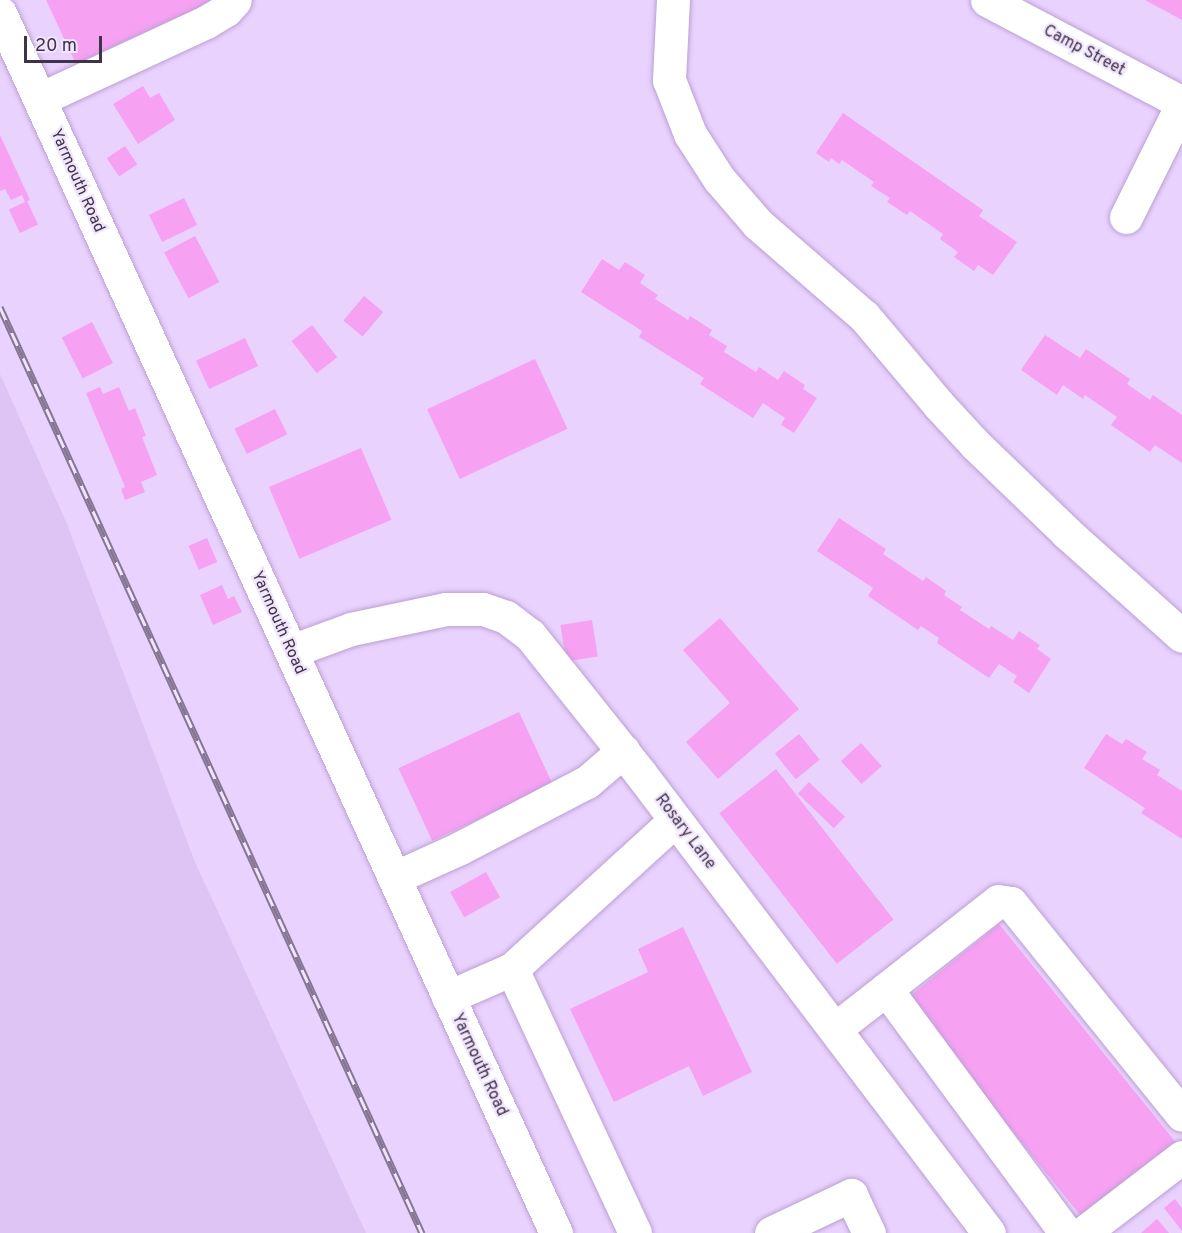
<!DOCTYPE html>
<style>
body{margin:0}
#map{position:relative;width:1182px;height:1233px;overflow:hidden;background:#e9d2fe;font-family:Overpass,sans-serif}
div>[style]{position:absolute}
.built>*{inset:0;background:#ddc4f4}
.building>*{inset:0;background:#f6a1f2;transform-origin:0 0}
.roads{filter:drop-shadow(0 0 2px #bba0d4) drop-shadow(0 0 2px #bba0d4)}
.minor>*{height:33px;margin:-16.5px;padding:0 16.5px;transform-origin:16.5px;border-radius:16.5px;background:#fff}
.major>*{height:33px;margin:-16.5px;padding:0 16.5px;transform-origin:16.5px;border-radius:16.5px;background:#fff}
.rail>*{height:7px;margin-top:-3.5px;transform-origin:0;background:repeating-linear-gradient(90deg,#f0e5fb 0 14px,#867594 0 28px);box-sizing:border-box;border-block:2px solid #867594}
span{translate:-50% -50%;white-space:nowrap;text-align:center;line-height:1.15;-webkit-text-stroke:4.5px #f0e5fb;paint-order:stroke}
.street-label{font-size:16px;color:#3f3349}
.scale{position:absolute;left:24px;top:36px;width:78px;height:27px;box-sizing:border-box;border:3px solid #3f3349;border-top:0;padding-left:8px;font-size:18px;line-height:21px;white-space:nowrap;color:#3f3349;-webkit-text-stroke:4px #f0e5fb;paint-order:stroke}
</style>
<div id="map">
<div class="built">
<div style="clip-path:polygon(0 374px,67px 524px,195px 862px,366px 1233px,0 1233px)"></div>
</div>
<div class="building">
<div style="clip-path:polygon(46px 0,215px 0,76px 64px)"></div>
<div style="clip-path:polygon(1145px 0,1182px 0,1182px 20px)"></div>
<div style="clip-path:polygon(143px 86px,150px 98px,159px 93px,175px 120px,138px 144px,113px 104px)"></div>
<div style="clip-path:polygon(843px 113px,983px 210px,979px 216px,1017px 242px,993px 275px,978px 265px,974px 271px,954px 257px,958px 252px,940px 239px,943px 234px,910px 211px,907px 215px,887px 202px,890px 198px,871px 186px,874px 182px,842px 160px,839px 164px,831px 158px,829px 162px,816px 153px)"></div>
<div style="clip-path:polygon(0 135px,30px 200px,25px 202px,22px 195px,11px 200px,5px 189px,0 191px)"></div>
<div style="left:125px;top:146px;width:22px;height:22px;rotate:56deg"></div>
<div style="left:184px;top:198px;width:30px;height:39px;rotate:64deg"></div>
<div style="left:27px;top:201px;width:26px;height:20px;rotate:65deg"></div>
<div style="left:195px;top:236px;width:52px;height:35px;rotate:62deg"></div>
<div style="clip-path:polygon(602px 259px,619px 270px,625px 262px,645px 275px,640px 283px,658px 295px,655px 299px,688px 320px,690px 316px,712px 330px,709px 335px,727px 346px,724px 352px,756px 372px,759px 367px,778px 380px,784px 371px,805px 385px,803px 389px,817px 398px,794px 433px,781px 425px,785px 418px,763px 403px,753px 418px,700px 384px,704px 378px,639px 337px,642px 331px,581px 292px)"></div>
<div style="left:364px;top:296px;width:25px;height:32px;rotate:40deg"></div>
<div style="left:92px;top:322px;width:46px;height:34px;rotate:63deg"></div>
<div style="left:312px;top:325px;width:41px;height:26px;rotate:52deg"></div>
<div style="clip-path:polygon(1045px 335px,1080px 358px,1086px 349px,1130px 379px,1127px 384px,1150px 400px,1153px 395px,1182px 415px,1182px 463px,1155px 445px,1150px 452px,1111px 425px,1117px 417px,1085px 395px,1083px 399px,1063px 385px,1057px 395px,1021px 370px)"></div>
<div style="left:245px;top:338px;width:31px;height:54px;rotate:65deg"></div>
<div style="left:535px;top:359px;width:77px;height:119px;rotate:65deg"></div>
<div style="clip-path:polygon(100px 387px,103px 394px,119px 387px,129px 411px,135px 408px,146px 436px,142px 437px,157px 475px,141px 482px,145px 492px,125px 500px,121px 489px,125px 487px,86px 393px)"></div>
<div style="left:275px;top:409px;width:28px;height:45px;rotate:64deg"></div>
<div style="left:361px;top:448px;width:78px;height:100px;rotate:67deg"></div>
<div style="clip-path:polygon(839px 518px,886px 549px,883px 554px,923px 581px,926px 577px,946px 591px,944px 595px,962px 607px,960px 610px,989px 629px,991px 626px,1013px 640px,1019px 631px,1040px 645px,1037px 649px,1051px 659px,1029px 693px,1013px 682px,1017px 676px,999px 664px,989px 678px,937px 643px,939px 638px,921px 626px,918px 630px,868px 596px,873px 588px,817px 551px)"></div>
<div style="left:207px;top:538px;width:26px;height:20px;rotate:67deg"></div>
<div style="clip-path:polygon(222px 585px,228px 599px,234px 596px,242px 612px,213px 625px,200px 595px)"></div>
<div style="clip-path:polygon(720px 618px,799px 709px,718px 779px,686px 742px,730px 703px,683px 650px)"></div>
<div style="left:592px;top:620px;width:37px;height:32px;rotate:81deg"></div>
<div style="left:519px;top:712px;width:80px;height:133px;rotate:65deg"></div>
<div style="left:799px;top:734px;width:33px;height:31px;rotate:51deg"></div>
<div style="clip-path:polygon(1106px 734px,1122px 744px,1126px 739px,1147px 752px,1142px 759px,1160px 770px,1157px 775px,1182px 791px,1182px 839px,1141px 813px,1145px 808px,1084px 768px)"></div>
<div style="left:861px;top:743px;width:31px;height:27px;rotate:48deg"></div>
<div style="left:776px;top:769px;width:191px;height:72px;rotate:52deg"></div>
<div style="left:809px;top:782px;width:50px;height:16px;rotate:44deg"></div>
<div style="left:486px;top:872px;width:29px;height:41px;rotate:61deg"></div>
<div style="left:999px;top:924px;width:285px;height:120px;rotate:51deg"></div>
<div style="clip-path:polygon(683px 927px,752px 1072px,703px 1096px,689px 1066px,614px 1102px,570px 1009px,648px 972px,638px 949px)"></div>
<div style="clip-path:polygon(1175px 1199px,1182px 1208px,1182px 1231px,1164px 1208px)"></div>
<div style="clip-path:polygon(1157px 1219px,1169px 1233px,1141px 1233px)"></div>
</div>
<div class="roads">
<div class="minor">
<div style="left:673px;top:0;width:80px;rotate:92.9deg"></div>
<div style="left:669px;top:80px;width:58px;rotate:68.7deg"></div>
<div style="left:690px;top:134px;width:54px;rotate:57.2deg"></div>
<div style="left:719px;top:179px;width:60px;rotate:49.1deg"></div>
<div style="left:758px;top:224px;width:140px;rotate:41deg"></div>
<div style="left:864px;top:316px;width:115px;rotate:49.9deg"></div>
<div style="left:938px;top:404px;width:56px;rotate:47.2deg"></div>
<div style="left:976px;top:445px;width:127px;rotate:44deg"></div>
<div style="left:1067px;top:533px;width:154px;rotate:41.8deg"></div>
<div style="left:40px;top:99px;width:183px;rotate:-24.9deg"></div>
<div style="left:206px;top:22px;width:23px;rotate:-31deg"></div>
<div style="left:226px;top:10px;width:13px;rotate:-48deg"></div>
<div style="left:1126px;top:217px;width:126px;rotate:-63.6deg"></div>
<div style="left:291px;top:651px;width:64px;rotate:-20.1deg"></div>
<div style="left:351px;top:629px;width:97px;rotate:-11.9deg"></div>
<div style="left:446px;top:609px;width:37px"></div>
<div style="left:483px;top:609px;width:24px;rotate:19deg"></div>
<div style="left:506px;top:617px;width:30px;rotate:37deg"></div>
<div style="left:530px;top:635px;width:176px;rotate:51.4deg"></div>
<div style="left:640px;top:773px;width:577px;rotate:52.81deg"></div>
<div style="left:394px;top:878px;width:72px;rotate:-24.4deg"></div>
<div style="left:460px;top:848px;width:143px;rotate:-27.5deg"></div>
<div style="left:587px;top:782px;width:48px;rotate:-40.7deg"></div>
<div style="left:512px;top:969px;width:291px;rotate:65deg"></div>
<div style="left:886px;top:989px;width:303px;rotate:53.6deg"></div>
<div style="left:448px;top:997px;width:70px;rotate:-23.6deg"></div>
<div style="left:512px;top:969px;width:221px;rotate:-42.4deg"></div>
<div style="left:835px;top:1029px;width:207px;rotate:-38.1deg"></div>
<div style="left:998px;top:901px;width:13px;rotate:9deg"></div>
<div style="left:1011px;top:903px;width:272px;rotate:51.1deg"></div>
<div style="left:771px;top:1233px;width:89px;rotate:-25.4deg"></div>
<div style="left:851px;top:1195px;width:42px;rotate:64.7deg"></div>
<div style="left:1083px;top:1233px;width:125px;rotate:-37.5deg"></div>
</div>
<div class="major">
<div style="left:987px;top:0;width:221px;rotate:27.8deg"></div>
<div style="left:0;top:13px;width:1341px;rotate:65.5deg"></div>
</div>
</div>
<div class="rail">
<div style="left:0;top:307px;width:1018px;rotate:65.5deg"></div>
</div>
<div class="street-label">
<span style="left:1084px;top:51px;rotate:28deg">Camp Street</span>
<span style="left:77px;top:181px;rotate:66deg">Yarmouth Road</span>
<span style="left:278px;top:623px;rotate:66deg">Yarmouth Road</span>
<span style="left:685px;top:832px;rotate:53deg">Rosary Lane</span>
<span style="left:479px;top:1065px;rotate:65deg">Yarmouth Road</span>
</div>
<div class="scale">20 m</div>
</div>
